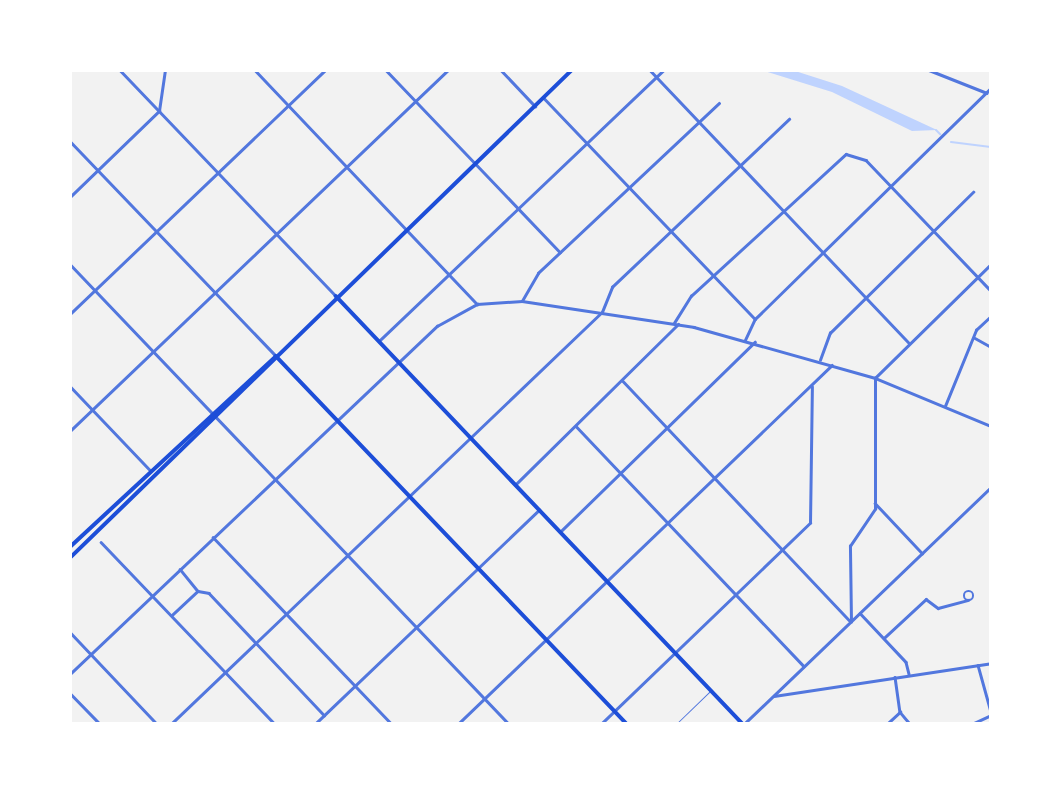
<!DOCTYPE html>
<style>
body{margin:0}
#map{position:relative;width:1061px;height:794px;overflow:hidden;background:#f2f2f2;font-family:Mulish,sans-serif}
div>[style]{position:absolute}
.water>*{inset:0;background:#bfd3fe}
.stream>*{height:2px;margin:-1px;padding:0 1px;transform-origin:1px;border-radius:1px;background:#bfd3fe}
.service>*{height:1px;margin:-0.5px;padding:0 0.5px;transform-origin:0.5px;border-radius:0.5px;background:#5277de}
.minor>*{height:2.5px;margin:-1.25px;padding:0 1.25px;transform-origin:1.25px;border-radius:1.25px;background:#5277de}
.minor>.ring{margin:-1.25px;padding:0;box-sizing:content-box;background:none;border:2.5px solid #5277de;border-radius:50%}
.tertiary>*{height:2.5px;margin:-1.25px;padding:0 1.25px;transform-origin:1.25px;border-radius:1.25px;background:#5277de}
.primary>*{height:3.5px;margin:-1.75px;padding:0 1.75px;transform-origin:1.75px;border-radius:1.75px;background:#1d4ed8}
span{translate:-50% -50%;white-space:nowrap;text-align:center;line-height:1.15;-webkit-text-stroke:5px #fff;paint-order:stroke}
.frame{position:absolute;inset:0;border:72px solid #fff;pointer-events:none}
</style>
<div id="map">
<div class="water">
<div style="clip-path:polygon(761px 70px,792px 70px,842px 86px,937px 130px,912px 131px,832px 92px)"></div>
</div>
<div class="stream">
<div style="left:936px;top:130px;width:6px;rotate:45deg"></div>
<div style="left:951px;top:142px;width:40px;rotate:7.1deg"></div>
</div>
<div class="service">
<div style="left:676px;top:724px;width:47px;rotate:-44.1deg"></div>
</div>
<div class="minor">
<div style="left:255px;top:70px;width:323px;rotate:46.5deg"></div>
<div style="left:386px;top:70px;width:252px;rotate:46.3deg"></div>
<div style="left:501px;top:70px;width:50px;rotate:46.6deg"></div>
<div style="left:650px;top:70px;width:375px;rotate:46.5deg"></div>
<div style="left:929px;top:70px;width:62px;rotate:21.6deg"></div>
<div style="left:543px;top:97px;width:307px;rotate:46.3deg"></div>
<div style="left:70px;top:264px;width:636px;rotate:46.34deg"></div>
<div style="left:522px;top:301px;width:32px;rotate:-60deg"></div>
<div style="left:538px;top:273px;width:248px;rotate:-43.2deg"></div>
<div style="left:674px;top:323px;width:32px;rotate:-58deg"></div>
<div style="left:691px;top:296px;width:210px;rotate:-42.5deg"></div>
<div style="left:846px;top:154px;width:21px;rotate:17deg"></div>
<div style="left:866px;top:160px;width:181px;rotate:46.3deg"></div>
<div style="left:975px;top:338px;width:18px;rotate:29deg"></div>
<div style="left:745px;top:340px;width:23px;rotate:-65deg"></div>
<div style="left:755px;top:319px;width:330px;rotate:-44.4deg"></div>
<div style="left:379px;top:341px;width:393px;rotate:-43.6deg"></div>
<div style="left:820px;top:360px;width:29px;rotate:-70deg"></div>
<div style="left:830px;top:333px;width:201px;rotate:-44.6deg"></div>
<div style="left:623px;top:381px;width:329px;rotate:46.6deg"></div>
<div style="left:70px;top:386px;width:116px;rotate:46.4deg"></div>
<div style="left:945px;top:406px;width:82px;rotate:-67.8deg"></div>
<div style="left:976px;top:330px;width:21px;rotate:-43deg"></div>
<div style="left:576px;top:426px;width:331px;rotate:46.5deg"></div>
<div style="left:70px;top:431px;width:523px;rotate:-43.68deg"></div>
<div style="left:515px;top:485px;width:229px;rotate:-44.6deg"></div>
<div style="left:875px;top:503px;width:69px;rotate:46.8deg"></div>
<div style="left:560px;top:532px;width:272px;rotate:-44.3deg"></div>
<div style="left:213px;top:537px;width:259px;rotate:46.3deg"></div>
<div style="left:101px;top:542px;width:252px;rotate:46.3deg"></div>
<div style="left:180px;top:569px;width:28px;rotate:51deg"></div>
<div class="ring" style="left:964.5px;top:591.5px;width:6.5px;height:6.5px"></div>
<div style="left:860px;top:613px;width:67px;rotate:46.8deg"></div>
<div style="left:906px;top:662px;width:12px;rotate:76deg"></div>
<div style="left:172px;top:615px;width:35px;rotate:-43deg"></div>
<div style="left:198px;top:591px;width:11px;rotate:10deg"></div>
<div style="left:209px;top:593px;width:168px;rotate:46.7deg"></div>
<div style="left:851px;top:622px;width:76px;rotate:-90.8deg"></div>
<div style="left:850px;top:546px;width:45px;rotate:-56deg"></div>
<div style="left:875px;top:509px;width:131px;rotate:-90deg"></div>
<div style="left:875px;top:378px;width:163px;rotate:-44.5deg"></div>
<div style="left:70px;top:632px;width:127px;rotate:46.6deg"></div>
<div style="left:884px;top:638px;width:57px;rotate:-42.9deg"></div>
<div style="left:926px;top:599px;width:15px;rotate:37deg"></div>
<div style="left:938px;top:608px;width:31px;rotate:-15deg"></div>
<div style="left:978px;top:665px;width:49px;rotate:74.5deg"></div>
<div style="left:895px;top:677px;width:35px;rotate:82deg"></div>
<div style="left:900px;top:712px;width:16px;rotate:50deg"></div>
<div style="left:70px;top:693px;width:43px;rotate:45.9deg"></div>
<div style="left:774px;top:696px;width:219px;rotate:-8.6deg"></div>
<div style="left:171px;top:724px;width:596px;rotate:-43.71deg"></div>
<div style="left:602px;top:312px;width:27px;rotate:-68deg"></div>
<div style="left:612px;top:287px;width:244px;rotate:-43.5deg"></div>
<div style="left:315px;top:724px;width:310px;rotate:-43.7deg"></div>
<div style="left:458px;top:724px;width:518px;rotate:-43.83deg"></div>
<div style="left:601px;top:724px;width:290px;rotate:-43.9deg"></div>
<div style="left:810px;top:523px;width:136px;rotate:-89.2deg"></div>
<div style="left:887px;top:724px;width:18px;rotate:-43deg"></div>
<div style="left:972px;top:724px;width:21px;rotate:-25deg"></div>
</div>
<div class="tertiary">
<div style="left:120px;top:70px;width:313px;rotate:46.3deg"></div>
<div style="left:70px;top:141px;width:298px;rotate:46.2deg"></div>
<div style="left:70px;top:197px;width:124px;rotate:-44deg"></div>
<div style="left:159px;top:111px;width:41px;rotate:-81.7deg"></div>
<div style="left:70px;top:314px;width:353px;rotate:-43.7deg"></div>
<div style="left:70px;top:674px;width:506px;rotate:-43.48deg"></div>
<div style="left:437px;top:326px;width:46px;rotate:-28.8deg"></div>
<div style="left:477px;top:304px;width:45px;rotate:-3.8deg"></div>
<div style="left:522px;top:301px;width:174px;rotate:8.6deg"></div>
<div style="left:694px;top:327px;width:188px;rotate:15.7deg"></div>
<div style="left:875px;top:378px;width:126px;rotate:22.5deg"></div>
<div style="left:744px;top:724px;width:342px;rotate:-43.8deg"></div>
</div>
<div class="primary">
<div style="left:336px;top:296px;width:591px;rotate:46.44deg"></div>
<div style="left:276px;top:356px;width:509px;rotate:46.35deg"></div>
<div style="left:70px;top:547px;width:280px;rotate:-42.8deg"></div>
<div style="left:70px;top:558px;width:700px;rotate:-44.19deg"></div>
</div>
<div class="frame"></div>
</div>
